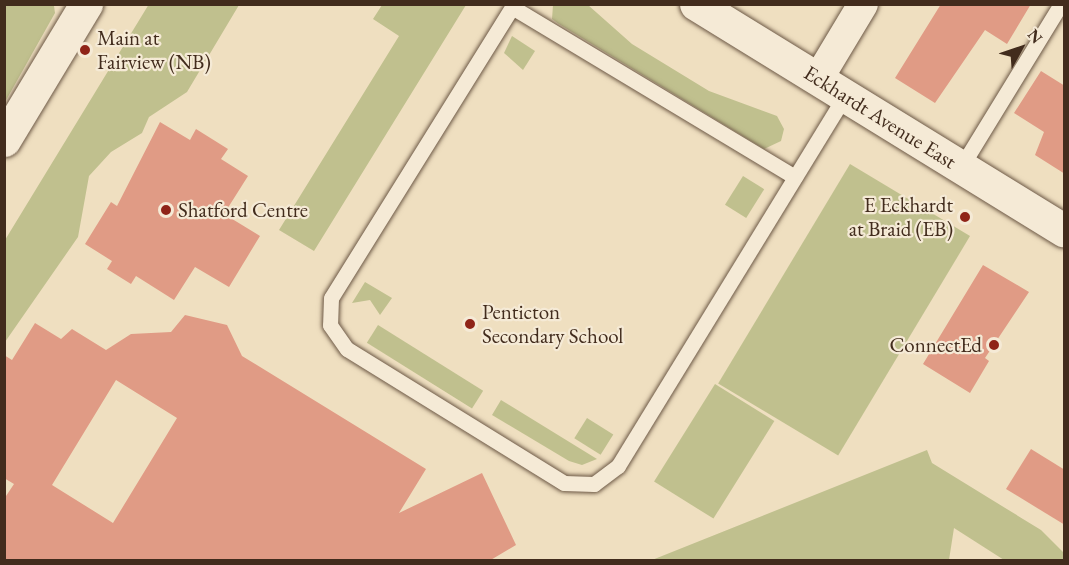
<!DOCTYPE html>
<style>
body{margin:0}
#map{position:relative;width:1069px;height:565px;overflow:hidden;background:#efdfc0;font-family:"EB Garamond",serif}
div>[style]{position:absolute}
.green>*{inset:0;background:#c0c08e;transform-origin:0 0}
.building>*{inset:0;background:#e09b85}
.roads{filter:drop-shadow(0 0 2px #6d5946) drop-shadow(0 0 2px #6d5946)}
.lane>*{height:15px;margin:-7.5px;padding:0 7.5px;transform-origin:7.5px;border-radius:7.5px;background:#f5ead6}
.street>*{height:30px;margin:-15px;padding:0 15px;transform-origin:15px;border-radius:15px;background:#f5ead6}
.secondary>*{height:33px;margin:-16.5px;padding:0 16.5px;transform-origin:16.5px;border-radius:16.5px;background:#f5ead6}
.dots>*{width:16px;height:16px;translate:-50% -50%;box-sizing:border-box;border:3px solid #f5ead6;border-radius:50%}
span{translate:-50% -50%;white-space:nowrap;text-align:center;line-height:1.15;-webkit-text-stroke:4.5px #f5ead6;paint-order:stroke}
.poi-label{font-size:21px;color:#422c1d}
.left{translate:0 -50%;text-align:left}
.right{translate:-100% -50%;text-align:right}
.street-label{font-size:21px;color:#422c1d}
.frame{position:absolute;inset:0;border:6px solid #422c1d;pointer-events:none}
.north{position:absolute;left:991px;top:18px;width:60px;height:60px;-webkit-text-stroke:4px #f5ead6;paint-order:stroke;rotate:50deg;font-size:16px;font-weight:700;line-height:24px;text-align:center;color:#422c1d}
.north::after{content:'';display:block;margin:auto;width:21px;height:27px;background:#422c1d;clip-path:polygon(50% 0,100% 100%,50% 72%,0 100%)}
</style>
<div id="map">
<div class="green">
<div style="clip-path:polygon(5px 4px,54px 6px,55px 13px,5px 102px)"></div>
<div style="clip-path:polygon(149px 4px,239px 5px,187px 92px,149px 117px,142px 133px,111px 152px,89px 176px,78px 237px,5px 342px,5px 240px)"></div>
<div style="clip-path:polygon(382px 5px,466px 5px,314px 251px,279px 230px,399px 36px,373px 19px)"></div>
<div style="clip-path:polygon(553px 5px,588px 5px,632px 44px,709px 91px,777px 116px,784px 129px,781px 141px,764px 149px,559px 24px,552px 19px)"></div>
<div style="clip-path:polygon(512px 36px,535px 51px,523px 70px,504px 53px)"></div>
<div style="left:850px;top:164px;width:140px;height:256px;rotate:31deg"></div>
<div style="left:743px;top:176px;width:25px;height:34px;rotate:32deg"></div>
<div style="clip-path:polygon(365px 282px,392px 298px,380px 315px,370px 300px,352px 303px)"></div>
<div style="left:378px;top:325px;width:124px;height:21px;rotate:32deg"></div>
<div style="left:715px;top:384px;width:70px;height:115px;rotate:32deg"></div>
<div style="clip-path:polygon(501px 400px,597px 459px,582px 465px,569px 461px,492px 415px)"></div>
<div style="left:587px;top:418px;width:31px;height:24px;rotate:32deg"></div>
<div style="clip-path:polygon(927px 450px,932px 463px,1041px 530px,1064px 553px,1064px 560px,1004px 560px,954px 528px,949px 560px,652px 560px)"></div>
</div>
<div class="building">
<div style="clip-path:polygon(941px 4px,1031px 4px,1007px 44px,985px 30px,935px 103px,895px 78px)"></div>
<div style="clip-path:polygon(1041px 71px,1065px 86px,1065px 174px,1035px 155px,1044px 132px,1014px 113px)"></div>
<div style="clip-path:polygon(160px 122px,190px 140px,196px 129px,228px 149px,221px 159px,248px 176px,224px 214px,260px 236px,229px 287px,195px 267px,174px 300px,136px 276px,131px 284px,107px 269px,112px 261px,85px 244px,111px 202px,117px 206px)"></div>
<div style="clip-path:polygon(983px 265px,1029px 292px,985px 358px,989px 361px,970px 393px,923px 364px)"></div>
<div style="clip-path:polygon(evenodd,185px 315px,227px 325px,242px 356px,426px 469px,399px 513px,482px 473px,516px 545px,489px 561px,4px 561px,4px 499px,14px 484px,4px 478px,4px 355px,12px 360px,35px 323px,61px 339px,72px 329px,106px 350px,131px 334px,171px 332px,185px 315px,116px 380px,177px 418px,113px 523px,52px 485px,116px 380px)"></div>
<div style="clip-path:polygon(1031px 449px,1065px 470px,1065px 525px,1006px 489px)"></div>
</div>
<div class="roads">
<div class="lane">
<div style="left:514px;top:4px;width:346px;rotate:121.9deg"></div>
<div style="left:331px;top:298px;width:27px;rotate:92deg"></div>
<div style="left:330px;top:325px;width:29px;rotate:55deg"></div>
<div style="left:347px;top:349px;width:255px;rotate:31.7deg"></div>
<div style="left:564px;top:483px;width:30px;rotate:2deg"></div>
<div style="left:594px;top:484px;width:30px;rotate:-37deg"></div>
<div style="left:618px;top:466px;width:434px;rotate:-58.5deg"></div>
<div style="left:512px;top:7px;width:330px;rotate:31deg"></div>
<div style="left:961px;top:167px;width:191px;rotate:-58.5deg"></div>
</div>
<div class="street">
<div style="left:818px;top:79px;width:87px;rotate:-59deg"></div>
</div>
<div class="secondary">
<div style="left:696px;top:4px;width:432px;rotate:31.6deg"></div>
<div style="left:4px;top:140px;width:159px;rotate:-58.9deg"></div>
</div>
</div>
<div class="dots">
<div style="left:85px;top:50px;background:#8f2418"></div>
<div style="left:166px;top:210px;background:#8f2418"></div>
<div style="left:965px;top:217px;background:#8f2418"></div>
<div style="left:470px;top:324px;background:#8f2418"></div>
<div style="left:994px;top:345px;background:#8f2418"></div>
</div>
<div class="poi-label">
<span class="left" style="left:97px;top:50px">Main at<br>Fairview (NB)</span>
<span class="right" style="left:953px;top:217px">E Eckhardt<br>at Braid (EB)</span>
<span class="left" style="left:178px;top:210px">Shatford Centre</span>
<span class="left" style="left:482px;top:324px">Penticton<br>Secondary School</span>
<span class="right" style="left:982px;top:345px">ConnectEd</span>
</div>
<div class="street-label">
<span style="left:880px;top:117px;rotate:32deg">Eckhardt Avenue East</span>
</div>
<div class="frame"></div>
<div class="north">N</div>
</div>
